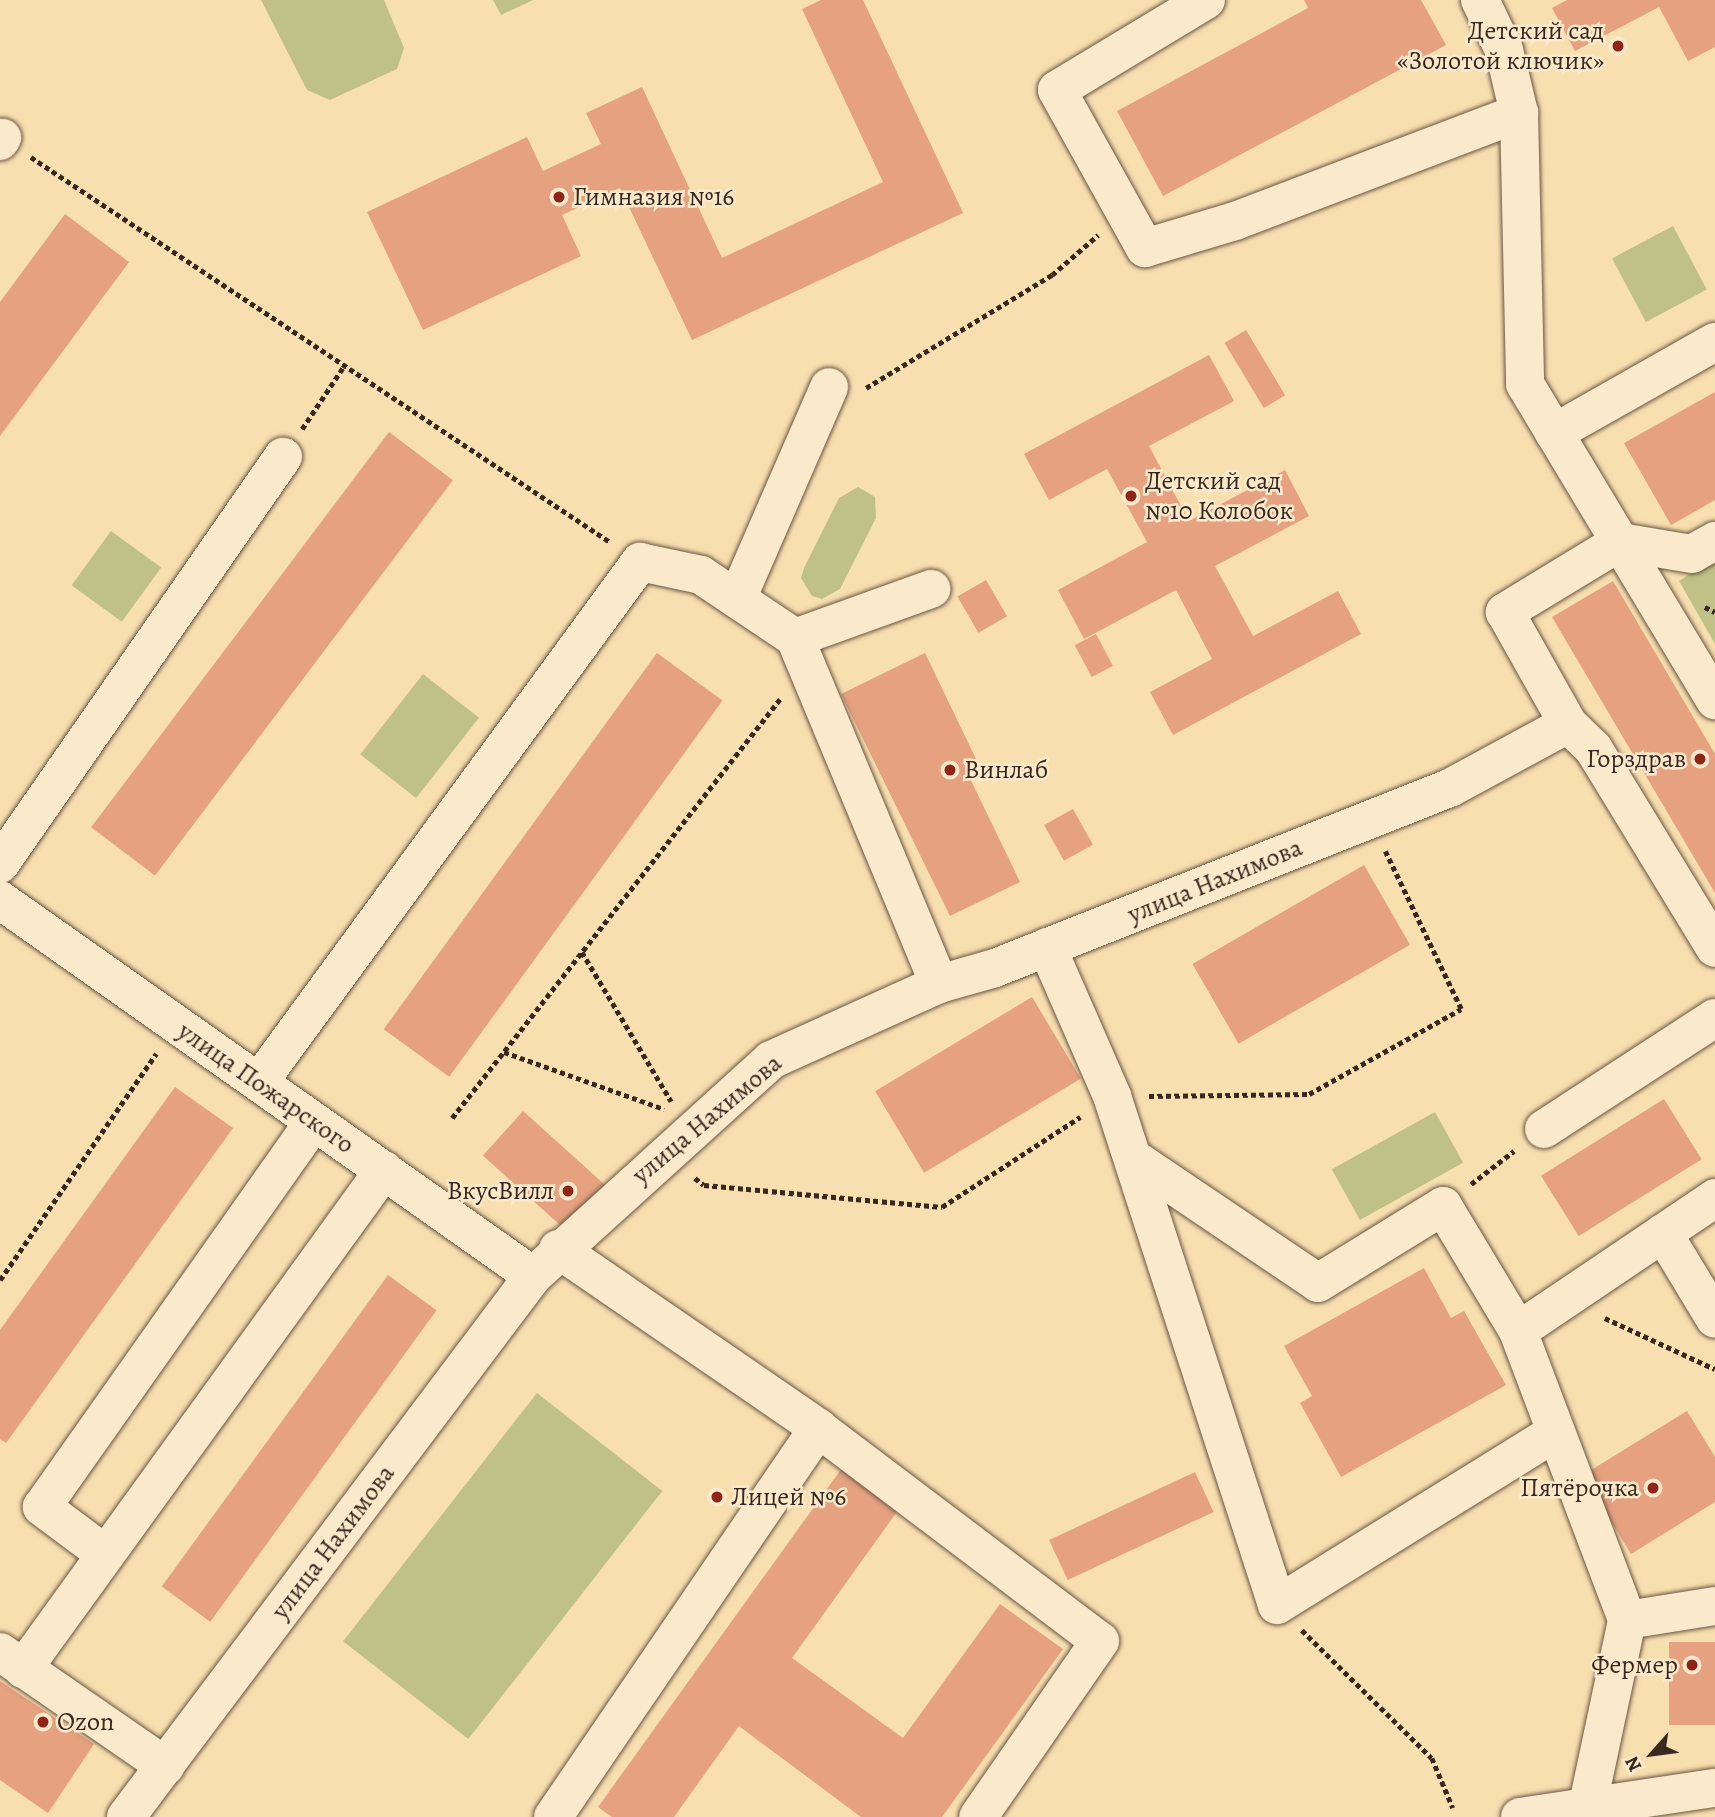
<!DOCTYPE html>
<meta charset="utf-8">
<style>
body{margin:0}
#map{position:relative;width:1715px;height:1817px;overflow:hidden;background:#f8dfaf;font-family:Alegreya,serif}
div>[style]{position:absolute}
.green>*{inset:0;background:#c0c188;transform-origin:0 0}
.building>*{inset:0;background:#e5a180;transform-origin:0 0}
.path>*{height:4.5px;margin-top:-2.25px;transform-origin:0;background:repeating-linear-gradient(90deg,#3a271f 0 5px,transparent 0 8.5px)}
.roads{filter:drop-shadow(0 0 2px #6a5543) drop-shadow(0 0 2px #6a5543)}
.minor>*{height:38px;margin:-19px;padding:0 19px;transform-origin:19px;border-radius:19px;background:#faeacb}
.dots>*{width:19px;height:19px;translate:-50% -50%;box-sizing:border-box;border:4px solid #faeacb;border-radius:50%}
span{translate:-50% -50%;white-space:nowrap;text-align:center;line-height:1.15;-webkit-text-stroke:5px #faeacb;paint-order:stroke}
.poi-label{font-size:26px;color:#3a271f}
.right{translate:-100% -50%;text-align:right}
.left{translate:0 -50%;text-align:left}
.street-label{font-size:26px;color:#3a271f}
.north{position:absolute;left:1617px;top:1719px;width:70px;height:70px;-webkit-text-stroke:5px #faeacb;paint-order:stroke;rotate:242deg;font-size:19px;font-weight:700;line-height:28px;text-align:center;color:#3a271f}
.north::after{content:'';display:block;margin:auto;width:24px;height:32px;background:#3a271f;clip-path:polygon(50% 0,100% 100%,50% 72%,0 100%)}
</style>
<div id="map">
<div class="green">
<div style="clip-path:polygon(261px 0,384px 0,404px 48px,397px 69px,330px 100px,307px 90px)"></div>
<div style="clip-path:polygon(493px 0,533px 0,501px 15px)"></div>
<div style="left:1673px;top:226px;width:72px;height:69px;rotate:62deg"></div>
<div style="clip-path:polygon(858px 487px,875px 497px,876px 518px,840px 589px,822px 599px,812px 596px,801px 578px,804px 568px,839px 498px)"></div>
<div style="left:111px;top:531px;width:62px;height:67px;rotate:36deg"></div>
<div style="clip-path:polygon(1715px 557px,1715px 644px,1679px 581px)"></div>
<div style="left:423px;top:674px;width:71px;height:102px;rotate:38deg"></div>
<div style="left:1435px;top:1112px;width:58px;height:118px;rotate:61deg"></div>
<div style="left:537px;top:1393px;width:159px;height:315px;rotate:38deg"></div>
</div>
<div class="building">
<div style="clip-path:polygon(821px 0,863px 0,963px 213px,692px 340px,620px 188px,562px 215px,581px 256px,423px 330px,367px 212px,527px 137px,543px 171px,601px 144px,586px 113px,642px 87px,722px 258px,883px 182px,802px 9px)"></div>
<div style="clip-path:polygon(1304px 0,1421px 0,1446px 45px,1163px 196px,1117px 111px,1308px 8px)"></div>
<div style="clip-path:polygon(1567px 0,1715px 0,1715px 47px,1688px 61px,1659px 7px,1575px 51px,1552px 8px)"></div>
<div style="clip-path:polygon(65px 214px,129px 262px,0 436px,0 302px)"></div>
<div style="left:1246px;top:330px;width:76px;height:25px;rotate:59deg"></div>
<div style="clip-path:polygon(1209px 355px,1234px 401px,1149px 446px,1189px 521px,1285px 470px,1309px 516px,1215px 566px,1253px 636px,1338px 591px,1361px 634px,1173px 735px,1150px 692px,1212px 659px,1176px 590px,1084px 639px,1058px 590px,1147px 542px,1107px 469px,1049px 500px,1024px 454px)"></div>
<div style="clip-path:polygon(1715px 392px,1715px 500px,1671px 525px,1624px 443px)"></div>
<div style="left:389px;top:432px;width:80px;height:495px;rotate:37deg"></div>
<div style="left:986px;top:580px;width:42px;height:33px;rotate:60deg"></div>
<div style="clip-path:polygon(1613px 581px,1715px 754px,1715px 893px,1552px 617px)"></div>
<div style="left:1096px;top:634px;width:36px;height:24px;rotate:62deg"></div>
<div style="left:657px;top:653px;width:81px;height:465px;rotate:36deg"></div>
<div style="clip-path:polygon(925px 653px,977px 761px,965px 768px,1020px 882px,950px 916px,841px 694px)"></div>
<div style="left:1073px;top:809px;width:41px;height:33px;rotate:61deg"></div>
<div style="left:1364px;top:865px;width:92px;height:198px;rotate:60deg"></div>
<div style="left:1032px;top:997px;width:95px;height:183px;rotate:59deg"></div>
<div style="clip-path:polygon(175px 1087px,233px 1128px,6px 1443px,0 1439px,0 1330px)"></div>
<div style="left:1664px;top:1099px;width:71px;height:145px;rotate:58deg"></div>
<div style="left:523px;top:1111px;width:112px;height:60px;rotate:42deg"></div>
<div style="clip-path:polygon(1424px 1268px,1451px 1318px,1464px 1311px,1506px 1385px,1341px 1477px,1300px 1403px,1312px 1396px,1284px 1346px)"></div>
<div style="left:388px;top:1275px;width:60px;height:385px;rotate:36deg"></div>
<div style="clip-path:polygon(1687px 1411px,1715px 1457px,1715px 1502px,1631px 1554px,1583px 1475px)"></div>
<div style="clip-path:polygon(842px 1468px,899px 1509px,792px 1658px,903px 1738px,1000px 1604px,1063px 1649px,942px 1817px,861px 1817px,739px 1726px,674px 1817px,612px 1817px,598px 1807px)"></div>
<div style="left:1195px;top:1472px;width:44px;height:161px;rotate:65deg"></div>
<div style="left:1715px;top:1642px;width:83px;height:46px;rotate:90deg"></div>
<div style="clip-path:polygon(0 1681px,94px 1744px,48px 1813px,0 1780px)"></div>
</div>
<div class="path">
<div style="left:31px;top:157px;width:695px;rotate:33.62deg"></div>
<div style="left:866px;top:388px;width:218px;rotate:-31.3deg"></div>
<div style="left:1052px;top:275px;width:61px;rotate:-41deg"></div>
<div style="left:302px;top:429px;width:76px;rotate:-56.3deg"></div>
<div style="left:1705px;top:607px;width:11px;rotate:27deg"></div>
<div style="left:582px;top:952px;width:174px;rotate:59.1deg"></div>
<div style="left:504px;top:1052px;width:170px;rotate:19.6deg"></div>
<div style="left:1149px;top:1096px;width:160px;rotate:-0.7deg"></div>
<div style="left:1309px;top:1094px;width:174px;rotate:-29.2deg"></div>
<div style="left:1461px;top:1009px;width:175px;rotate:-115.7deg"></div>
<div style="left:452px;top:1118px;width:532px;rotate:-51.95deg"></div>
<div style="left:695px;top:1178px;width:11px;rotate:38deg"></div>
<div style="left:704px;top:1185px;width:239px;rotate:5.3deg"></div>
<div style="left:942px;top:1207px;width:165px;rotate:-33.1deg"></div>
<div style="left:1471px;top:1184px;width:54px;rotate:-37.5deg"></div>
<div style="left:0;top:1280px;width:275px;rotate:-55.4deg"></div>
<div style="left:1605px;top:1318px;width:121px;rotate:24.9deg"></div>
<div style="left:1302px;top:1630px;width:182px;rotate:44.6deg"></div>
<div style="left:1432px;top:1758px;width:54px;rotate:67.2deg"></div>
</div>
<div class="roads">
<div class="minor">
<div style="left:1206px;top:0;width:174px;rotate:148.9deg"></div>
<div style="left:1057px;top:90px;width:181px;rotate:60.9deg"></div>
<div style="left:1145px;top:248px;width:94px;rotate:-16.7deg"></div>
<div style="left:1235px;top:221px;width:304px;rotate:-20.8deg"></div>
<div style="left:1480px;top:0;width:55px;rotate:64.4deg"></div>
<div style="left:1504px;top:50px;width:65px;rotate:76.6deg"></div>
<div style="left:1519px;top:113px;width:271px;rotate:88.7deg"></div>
<div style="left:1525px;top:384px;width:369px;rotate:59deg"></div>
<div style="left:0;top:141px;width:4px;rotate:-56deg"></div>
<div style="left:1554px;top:433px;width:185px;rotate:-29.5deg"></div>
<div style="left:1715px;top:541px;width:26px;rotate:151deg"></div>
<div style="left:1692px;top:554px;width:73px;rotate:-170.5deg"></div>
<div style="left:1620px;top:542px;width:135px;rotate:148.7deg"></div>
<div style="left:1505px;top:612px;width:129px;rotate:60.6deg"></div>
<div style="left:1568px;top:724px;width:35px;rotate:44deg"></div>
<div style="left:1593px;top:748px;width:234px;rotate:58.6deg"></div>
<div style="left:737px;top:599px;width:231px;rotate:-66.5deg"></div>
<div style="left:795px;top:638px;width:145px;rotate:-19.8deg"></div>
<div style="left:0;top:864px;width:496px;rotate:-55.2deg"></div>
<div style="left:0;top:900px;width:652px;rotate:35.2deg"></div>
<div style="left:1047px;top:947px;width:163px;rotate:66.4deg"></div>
<div style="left:1112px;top:1096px;width:535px;rotate:72.04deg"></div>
<div style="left:1277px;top:1605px;width:325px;rotate:-31.8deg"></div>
<div style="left:259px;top:1082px;width:645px;rotate:-53.77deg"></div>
<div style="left:640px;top:562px;width:62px;rotate:12deg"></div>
<div style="left:701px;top:575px;width:113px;rotate:33.8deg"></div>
<div style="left:795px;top:638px;width:375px;rotate:67.4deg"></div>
<div style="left:1544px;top:1129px;width:204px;rotate:-33deg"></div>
<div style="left:1133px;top:1158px;width:223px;rotate:34deg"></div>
<div style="left:1318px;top:1283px;width:147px;rotate:-31.6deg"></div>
<div style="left:1443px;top:1206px;width:146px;rotate:59deg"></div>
<div style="left:1518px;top:1331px;width:309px;rotate:69.3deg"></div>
<div style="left:1663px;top:1233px;width:100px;rotate:58.8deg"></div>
<div style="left:558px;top:1249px;width:316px;rotate:34.5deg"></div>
<div style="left:818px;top:1428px;width:353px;rotate:37.1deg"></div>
<div style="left:1100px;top:1641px;width:214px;rotate:124.7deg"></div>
<div style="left:1518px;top:1331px;width:238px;rotate:-34deg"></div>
<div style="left:105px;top:1554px;width:79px;rotate:-143.3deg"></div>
<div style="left:42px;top:1507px;width:471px;rotate:-54.8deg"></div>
<div style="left:0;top:1652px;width:201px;rotate:34.6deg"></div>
<div style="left:23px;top:1669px;width:616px;rotate:-54.12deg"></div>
<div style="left:1588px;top:1804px;width:188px;rotate:-78deg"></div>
<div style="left:1627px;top:1620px;width:89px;rotate:-9deg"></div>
<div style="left:126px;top:1817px;width:677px;rotate:-53.05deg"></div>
<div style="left:533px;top:1276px;width:321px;rotate:-42.2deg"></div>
<div style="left:771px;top:1060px;width:184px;rotate:-24.3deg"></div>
<div style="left:939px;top:984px;width:58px;rotate:-15.9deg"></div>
<div style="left:995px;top:968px;width:489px;rotate:-21.6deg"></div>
<div style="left:1450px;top:788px;width:134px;rotate:-28.5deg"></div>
<div style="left:553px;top:1817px;width:471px;rotate:-55.7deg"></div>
<div style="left:1520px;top:1817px;width:197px;rotate:-8.5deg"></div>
</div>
</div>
<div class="dots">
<div style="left:1618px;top:46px;background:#8f2418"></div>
<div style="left:559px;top:197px;background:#8f2418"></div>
<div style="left:1131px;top:496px;background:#8f2418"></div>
<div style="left:1700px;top:759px;background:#8f2418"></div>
<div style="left:950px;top:770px;background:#8f2418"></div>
<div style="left:568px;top:1191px;background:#8f2418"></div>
<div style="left:1653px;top:1488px;background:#8f2418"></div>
<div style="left:717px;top:1497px;background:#8f2418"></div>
<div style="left:1692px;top:1665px;background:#8f2418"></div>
<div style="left:43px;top:1722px;background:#8f2418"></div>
</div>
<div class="poi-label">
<span class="right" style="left:1604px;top:46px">Детский сад<br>«Золотой ключик»</span>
<span class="left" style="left:573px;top:197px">Гимназия №16</span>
<span class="left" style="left:1145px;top:496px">Детский сад<br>№10 Колобок</span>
<span class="right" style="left:1686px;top:759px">Горздрав</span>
<span class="left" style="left:964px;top:770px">Винлаб</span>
<span class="right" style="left:554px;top:1191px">ВкусВилл</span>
<span class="right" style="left:1639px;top:1488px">Пятёрочка</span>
<span class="left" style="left:731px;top:1497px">Лицей №6</span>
<span class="right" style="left:1678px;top:1665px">Фермер</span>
<span class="left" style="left:57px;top:1722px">Ozon</span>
</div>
<div class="street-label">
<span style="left:1215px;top:881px;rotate:-22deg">улица Нахимова</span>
<span style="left:266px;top:1088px;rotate:35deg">улица Пожарского</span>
<span style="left:707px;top:1119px;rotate:-40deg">улица Нахимова</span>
<span style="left:333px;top:1542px;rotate:-53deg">улица Нахимова</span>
</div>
<div class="north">N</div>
</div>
